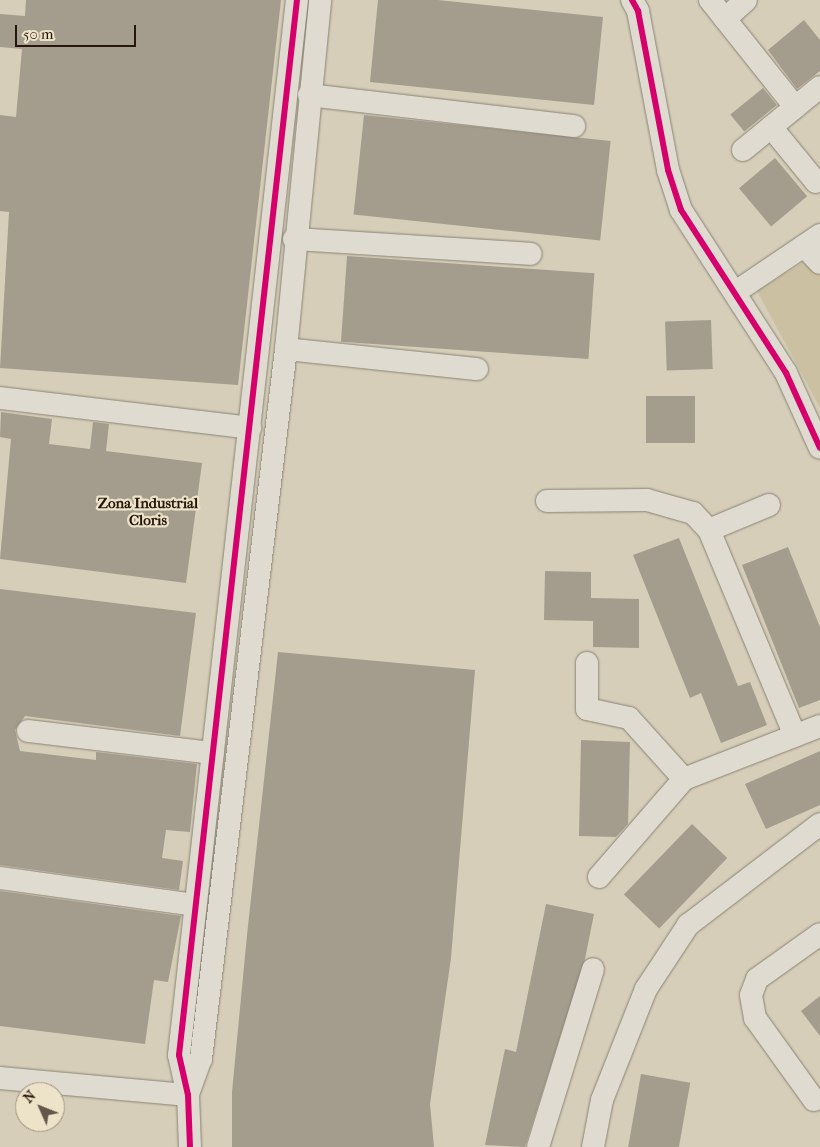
<!DOCTYPE html>
<style>
body{margin:0}
#map{position:relative;width:820px;height:1147px;overflow:hidden;background:#d6ceb8;font-family:"IM FELL French Canon",serif}
div>[style]{position:absolute}
.green>*{inset:0;background:#ccc0a2}
.building>*{inset:0;background:#a49d8e;transform-origin:0 0}
.roads{filter:drop-shadow(0 0 1px #898375) drop-shadow(0 0 1px #898375)}
.minor>*{height:22px;margin:-11px;padding:0 11px;transform-origin:11px;border-radius:11px;background:#dfdbd0}
.cycleway>*{height:6px;margin:-3px;padding:0 3px;transform-origin:3px;border-radius:3px;background:#d6006c}
span{translate:-50% -50%;white-space:nowrap;text-align:center;line-height:1.15;-webkit-text-stroke:4.5px #ede3c8;paint-order:stroke}
.neighbourhood-label{font-size:15px;color:#26160c;font-weight:700}
.north{position:absolute;left:15px;top:1082px;width:50px;height:50px;box-sizing:border-box;background:#ede3c8;border:1px solid #9d917d;border-radius:50%;rotate:314deg;font-size:14px;font-weight:700;line-height:20px;text-align:center;color:#26160c}
.north::after{content:'';display:block;margin:auto;width:18px;height:22px;background:#645648;clip-path:polygon(50% 0,100% 100%,50% 72%,0 100%)}
.scale{position:absolute;left:15px;top:25px;width:121px;height:22px;box-sizing:border-box;border:2px solid #26160c;border-top:0;padding-left:6px;font-size:15px;line-height:18px;white-space:nowrap;color:#26160c;-webkit-text-stroke:4px #ede3c8;paint-order:stroke}
</style>
<div id="map">
<div class="green">
<div style="clip-path:polygon(810px 258px,820px 271px,820px 408px,757px 291px)"></div>
</div>
<div class="building">
<div style="clip-path:polygon(26px 0,281px 0,238px 385px,0 368px,9px 212px,0 211px,0 115px,16px 117px,22px 49px,0 47px,0 14px,25px 16px)"></div>
<div style="clip-path:polygon(378px 0,438px 0,603px 17px,594px 105px,370px 82px)"></div>
<div style="clip-path:polygon(804px 20px,820px 40px,820px 71px,797px 89px,768px 50px)"></div>
<div style="left:763px;top:88px;width:22px;height:42px;rotate:51deg"></div>
<div style="left:364px;top:115px;width:248px;height:100px;rotate:6deg"></div>
<div style="left:775px;top:158px;width:50px;height:47px;rotate:50deg"></div>
<div style="left:347px;top:256px;width:248px;height:86px;rotate:4deg"></div>
<div style="left:711px;top:320px;width:49px;height:46px;rotate:88deg"></div>
<div style="left:646px;top:396px;width:49px;height:47px"></div>
<div style="clip-path:polygon(1px 412px,52px 419px,49px 444px,90px 449px,93px 422px,109px 424px,106px 451px,202px 463px,186px 583px,0 559px,11px 439px,0 437px)"></div>
<div style="clip-path:polygon(679px 538px,738px 686px,750px 682px,767px 725px,721px 743px,701px 693px,690px 698px,633px 555px)"></div>
<div style="clip-path:polygon(788px 547px,820px 627px,820px 700px,799px 708px,742px 565px)"></div>
<div style="clip-path:polygon(545px 571px,591px 572px,591px 598px,639px 599px,639px 648px,593px 647px,593px 621px,544px 620px)"></div>
<div style="clip-path:polygon(0 589px,196px 613px,180px 736px,25px 716px,15px 730px,20px 751px,96px 760px,96px 752px,197px 764px,190px 832px,166px 830px,162px 858px,183px 861px,179px 890px,0 865px)"></div>
<div style="clip-path:polygon(278px 652px,475px 670px,451px 958px,430px 1104px,434px 1147px,232px 1147px,232px 1092px,247px 935px)"></div>
<div style="clip-path:polygon(581px 740px,630px 742px,628px 824px,616px 837px,579px 836px)"></div>
<div style="clip-path:polygon(820px 751px,820px 805px,766px 829px,745px 784px)"></div>
<div style="left:692px;top:824px;width:49px;height:98px;rotate:44deg"></div>
<div style="clip-path:polygon(0 891px,181px 916px,168px 982px,154px 980px,145px 1044px,0 1026px)"></div>
<div style="clip-path:polygon(546px 904px,594px 914px,585px 959px,525px 1147px,485px 1145px,505px 1049px,516px 1052px)"></div>
<div style="clip-path:polygon(820px 996px,820px 1036px,801px 1011px)"></div>
<div style="left:641px;top:1074px;width:50px;height:74px;rotate:10deg"></div>
</div>
<div class="roads">
<div class="minor">
<div style="left:632px;top:0;width:13px;rotate:61deg"></div>
<div style="left:638px;top:11px;width:162px;rotate:79.3deg"></div>
<div style="left:668px;top:170px;width:42px;rotate:72deg"></div>
<div style="left:681px;top:210px;width:194px;rotate:57.2deg"></div>
<div style="left:786px;top:373px;width:82px;rotate:65.6deg"></div>
<div style="left:710px;top:0;width:137px;rotate:51.5deg"></div>
<div style="left:725px;top:19px;width:28px;rotate:-42deg"></div>
<div style="left:309px;top:95px;width:267px;rotate:6.7deg"></div>
<div style="left:771px;top:127px;width:71px;rotate:50.7deg"></div>
<div style="left:743px;top:150px;width:99px;rotate:-39.3deg"></div>
<div style="left:294px;top:239px;width:237px;rotate:3.6deg"></div>
<div style="left:804px;top:246px;width:23px;rotate:47deg"></div>
<div style="left:737px;top:291px;width:100px;rotate:-34deg"></div>
<div style="left:286px;top:349px;width:192px;rotate:6deg"></div>
<div style="left:0;top:398px;width:252px;rotate:6.8deg"></div>
<div style="left:547px;top:501px;width:100px;rotate:-0.6deg"></div>
<div style="left:647px;top:500px;width:48px;rotate:15.8deg"></div>
<div style="left:693px;top:513px;width:23px;rotate:47deg"></div>
<div style="left:709px;top:530px;width:223px;rotate:67.3deg"></div>
<div style="left:709px;top:530px;width:65px;rotate:-22.6deg"></div>
<div style="left:587px;top:663px;width:46px;rotate:90deg"></div>
<div style="left:587px;top:709px;width:43px;rotate:12.1deg"></div>
<div style="left:629px;top:718px;width:82px;rotate:48deg"></div>
<div style="left:28px;top:731px;width:186px;rotate:6.8deg"></div>
<div style="left:599px;top:877px;width:130px;rotate:-49.1deg"></div>
<div style="left:684px;top:779px;width:146px;rotate:-21.3deg"></div>
<div style="left:0;top:878px;width:196px;rotate:7.9deg"></div>
<div style="left:0;top:1078px;width:189px;rotate:5.2deg"></div>
<div style="left:188px;top:1094px;width:37px;rotate:-70deg"></div>
<div style="left:201px;top:1059px;width:715px;rotate:-83.17deg"></div>
<div style="left:286px;top:349px;width:351px;rotate:-84.4deg"></div>
<div style="left:814px;top:1100px;width:101px;rotate:-125.7deg"></div>
<div style="left:755px;top:1018px;width:23px;rotate:-100deg"></div>
<div style="left:751px;top:995px;width:17px;rotate:-69deg"></div>
<div style="left:757px;top:979px;width:77px;rotate:-35.5deg"></div>
<div style="left:190px;top:1147px;width:52px;rotate:-92.2deg"></div>
<div style="left:188px;top:1095px;width:41px;rotate:-102.7deg"></div>
<div style="left:179px;top:1055px;width:1062px;rotate:-83.62deg"></div>
<div style="left:538px;top:1147px;width:186px;rotate:-72.8deg"></div>
<div style="left:593px;top:1147px;width:48px;rotate:-79.2deg"></div>
<div style="left:602px;top:1100px;width:119px;rotate:-68.4deg"></div>
<div style="left:646px;top:989px;width:77px;rotate:-56.7deg"></div>
<div style="left:688px;top:925px;width:166px;rotate:-37.4deg"></div>
</div>
</div>
<div class="cycleway">
<div style="left:632px;top:0;width:13px;rotate:61deg"></div>
<div style="left:638px;top:11px;width:162px;rotate:79.3deg"></div>
<div style="left:668px;top:170px;width:42px;rotate:72deg"></div>
<div style="left:681px;top:210px;width:194px;rotate:57.2deg"></div>
<div style="left:786px;top:373px;width:82px;rotate:65.6deg"></div>
<div style="left:190px;top:1147px;width:52px;rotate:-92.2deg"></div>
<div style="left:188px;top:1095px;width:41px;rotate:-102.7deg"></div>
<div style="left:179px;top:1055px;width:1062px;rotate:-83.62deg"></div>
</div>
<div class="neighbourhood-label">
<span style="left:148px;top:512px">Zona Industrial<br>Cloris</span>
</div>
<div class="north">N</div>
<div class="scale">50 m</div>
</div>
